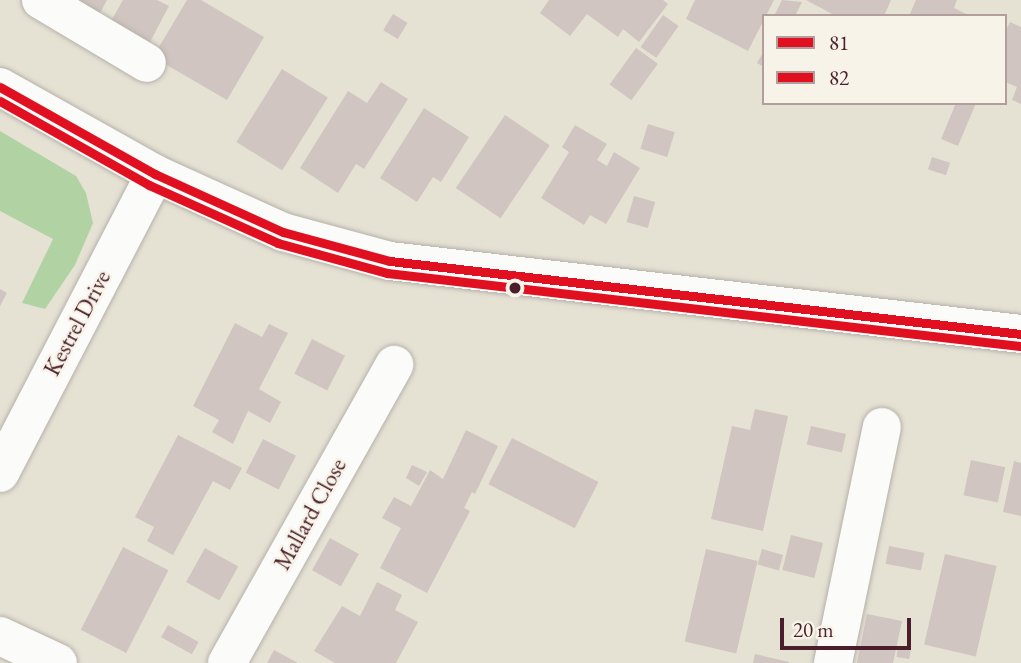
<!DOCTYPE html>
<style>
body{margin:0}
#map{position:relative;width:1021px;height:663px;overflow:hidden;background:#e5e2d4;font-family:"EB Garamond",serif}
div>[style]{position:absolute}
.green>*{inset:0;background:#b1d3a4}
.building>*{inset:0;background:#d0c5c1;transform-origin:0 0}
.roads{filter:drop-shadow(0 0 2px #b7b1a9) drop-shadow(0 0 2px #b7b1a9)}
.street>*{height:38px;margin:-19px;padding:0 19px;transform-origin:19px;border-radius:19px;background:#fbfbf9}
.bus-1>*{height:9px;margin:-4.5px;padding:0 4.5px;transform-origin:4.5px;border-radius:4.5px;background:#e01021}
.bus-2>*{height:9px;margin:-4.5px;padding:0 4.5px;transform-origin:4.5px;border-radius:4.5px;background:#e01021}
.dots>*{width:19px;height:19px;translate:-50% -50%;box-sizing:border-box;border:4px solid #f7f3e8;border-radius:50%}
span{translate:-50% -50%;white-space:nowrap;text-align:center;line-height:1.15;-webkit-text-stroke:5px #f7f3e8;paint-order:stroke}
.street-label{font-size:23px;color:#4a1f2b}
.legend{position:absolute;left:762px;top:14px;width:245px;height:91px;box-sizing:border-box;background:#f7f3e8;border:2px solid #b29e9c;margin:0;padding:9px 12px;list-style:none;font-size:21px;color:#4a1f2b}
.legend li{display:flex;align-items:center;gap:14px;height:35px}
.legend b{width:35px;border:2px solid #b29e9c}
.scale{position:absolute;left:780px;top:618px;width:131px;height:32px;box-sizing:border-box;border:4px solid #4a1f2b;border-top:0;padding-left:9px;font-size:21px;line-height:24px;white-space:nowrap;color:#4a1f2b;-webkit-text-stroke:5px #f7f3e8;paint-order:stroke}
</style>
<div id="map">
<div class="green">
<div style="clip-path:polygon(0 131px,76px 176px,86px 193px,93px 223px,75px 265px,45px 309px,22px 303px,53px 239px,0 211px)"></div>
</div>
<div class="building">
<div style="clip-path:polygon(63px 0,107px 0,97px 19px)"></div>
<div style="clip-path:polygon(123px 0,157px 0,169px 6px,150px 42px,111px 21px)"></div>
<div style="clip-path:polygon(187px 0,201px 0,264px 37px,227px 100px,153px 57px)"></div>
<div style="clip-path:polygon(549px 0,663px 0,668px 4px,639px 42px,623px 29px,618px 37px,587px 14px,570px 36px,540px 13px)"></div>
<div style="clip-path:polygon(695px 0,774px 0,748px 51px,686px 19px)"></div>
<div style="clip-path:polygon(782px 0,802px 2px,795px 16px,774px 16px)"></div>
<div style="clip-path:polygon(806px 0,891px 0,884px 16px,836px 16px)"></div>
<div style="clip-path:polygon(916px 0,957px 0,954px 8px,970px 16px,909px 16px)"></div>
<div style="left:393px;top:14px;width:17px;height:19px;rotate:31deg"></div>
<div style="left:663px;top:15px;width:19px;height:39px;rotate:35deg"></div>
<div style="clip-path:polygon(1010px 22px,1021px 27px,1021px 104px,1012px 100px,1017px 87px,1005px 82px,1005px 32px)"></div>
<div style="left:636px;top:48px;width:27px;height:45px;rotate:36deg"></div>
<div style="clip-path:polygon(764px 51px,764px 67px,757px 63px)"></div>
<div style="left:282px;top:69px;width:54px;height:86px;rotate:32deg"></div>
<div style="clip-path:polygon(381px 82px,408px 99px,364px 169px,356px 164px,338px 193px,300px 168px,348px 91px,367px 103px)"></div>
<div style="clip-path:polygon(956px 103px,976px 103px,958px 146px,941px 139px)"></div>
<div style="clip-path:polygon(424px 108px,469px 137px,441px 182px,433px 177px,417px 202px,380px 178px)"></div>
<div style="left:505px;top:115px;width:54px;height:88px;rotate:34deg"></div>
<div style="left:648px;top:124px;width:28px;height:26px;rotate:17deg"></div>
<div style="clip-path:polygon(575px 125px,607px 144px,597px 160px,607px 166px,614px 152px,640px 168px,606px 224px,590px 215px,584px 225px,541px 198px,569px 152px,562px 147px)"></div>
<div style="left:932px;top:157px;width:19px;height:13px;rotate:18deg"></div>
<div style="left:634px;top:196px;width:22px;height:27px;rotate:16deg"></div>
<div style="clip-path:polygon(0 289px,7px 293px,0 306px)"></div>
<div style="clip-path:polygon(235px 323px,262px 337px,269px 324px,288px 333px,259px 389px,281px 402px,270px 423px,248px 411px,233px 444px,212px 432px,219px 420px,193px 406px)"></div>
<div style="left:312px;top:339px;width:37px;height:39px;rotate:27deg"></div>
<div style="clip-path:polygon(755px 409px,788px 416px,763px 531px,711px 519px,732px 426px,750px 430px)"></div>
<div style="left:811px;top:426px;width:36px;height:19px;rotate:13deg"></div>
<div style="clip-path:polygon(466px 430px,498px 446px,475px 494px,472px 492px,464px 508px,470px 511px,427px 593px,380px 568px,401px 528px,382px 518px,394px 497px,411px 506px,430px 470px,443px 479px)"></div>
<div style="clip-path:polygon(178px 435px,242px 468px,230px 490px,213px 481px,173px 555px,147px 541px,154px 527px,135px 517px)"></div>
<div style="left:512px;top:438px;width:97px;height:52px;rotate:27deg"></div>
<div style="left:263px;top:439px;width:37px;height:38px;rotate:27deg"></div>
<div style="left:971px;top:460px;width:35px;height:36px;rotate:12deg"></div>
<div style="clip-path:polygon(1014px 461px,1021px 463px,1021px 516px,1003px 512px)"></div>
<div style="clip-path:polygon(412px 465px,427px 472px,419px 486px,406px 478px)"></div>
<div style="left:791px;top:535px;width:33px;height:36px;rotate:14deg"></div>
<div style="left:330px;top:538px;width:33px;height:37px;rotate:29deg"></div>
<div style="left:889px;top:546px;width:36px;height:18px;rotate:11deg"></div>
<div style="left:123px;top:547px;width:51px;height:93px;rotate:27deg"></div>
<div style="left:205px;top:548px;width:38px;height:39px;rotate:29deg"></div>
<div style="left:706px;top:549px;width:53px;height:95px;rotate:13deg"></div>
<div style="left:762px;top:549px;width:22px;height:16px;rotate:16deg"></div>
<div style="left:945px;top:554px;width:53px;height:93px;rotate:13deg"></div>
<div style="clip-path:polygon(377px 582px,402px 595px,395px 610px,418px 622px,396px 663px,335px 663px,314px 651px,342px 606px,360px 616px)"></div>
<div style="clip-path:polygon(867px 614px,902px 621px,893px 663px,857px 663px)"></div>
<div style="left:168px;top:625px;width:35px;height:14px;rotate:29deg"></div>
<div style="left:898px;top:647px;width:13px;height:10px;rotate:9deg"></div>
<div style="clip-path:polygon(274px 650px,298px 663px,267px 663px)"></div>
<div style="clip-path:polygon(755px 654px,789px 662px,789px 663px,753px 663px)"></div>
</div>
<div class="roads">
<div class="street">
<div style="left:41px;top:0;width:123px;rotate:30.7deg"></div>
<div style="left:0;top:87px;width:178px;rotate:29.3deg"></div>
<div style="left:155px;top:174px;width:141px;rotate:24.4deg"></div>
<div style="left:283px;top:232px;width:111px;rotate:15.2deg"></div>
<div style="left:390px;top:261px;width:635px;rotate:6.6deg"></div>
<div style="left:0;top:473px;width:337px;rotate:-62.6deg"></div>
<div style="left:0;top:636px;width:64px;rotate:25deg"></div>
<div style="left:227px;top:663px;width:342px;rotate:-60.7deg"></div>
<div style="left:833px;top:663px;width:241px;rotate:-78.3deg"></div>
</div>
</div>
<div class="bus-1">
<div style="left:0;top:87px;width:178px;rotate:29.3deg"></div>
<div style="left:155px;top:174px;width:141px;rotate:24.4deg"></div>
<div style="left:283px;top:232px;width:111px;rotate:15.2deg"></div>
<div style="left:390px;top:261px;width:635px;rotate:6.6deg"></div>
</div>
<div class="bus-2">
<div style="left:0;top:101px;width:171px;rotate:29.4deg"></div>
<div style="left:149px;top:185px;width:141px;rotate:24.2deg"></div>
<div style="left:278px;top:243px;width:113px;rotate:15.4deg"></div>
<div style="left:387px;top:273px;width:637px;rotate:6.58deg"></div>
</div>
<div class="dots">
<div style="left:515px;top:288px;background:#4a1f2b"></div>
</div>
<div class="street-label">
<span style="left:77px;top:323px;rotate:-62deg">Kestrel Drive</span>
<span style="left:310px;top:514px;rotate:-61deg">Mallard Close</span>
</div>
<ul class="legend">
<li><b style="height:9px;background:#e01021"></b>81</li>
<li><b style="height:9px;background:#e01021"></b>82</li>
</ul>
<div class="scale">20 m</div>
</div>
